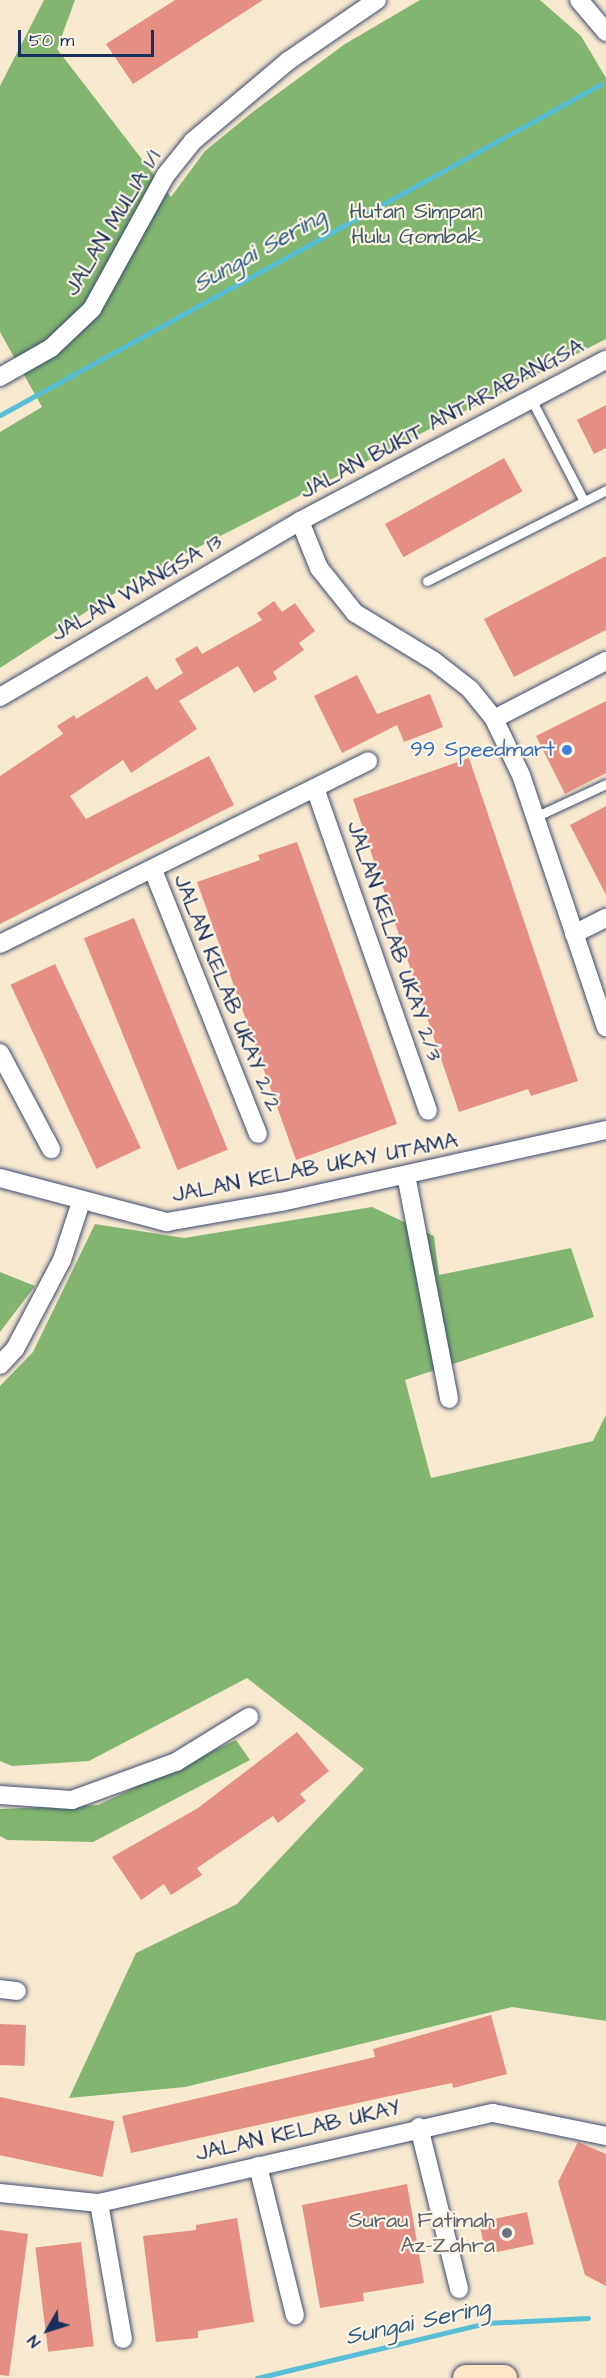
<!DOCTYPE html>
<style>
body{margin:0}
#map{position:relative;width:606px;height:2378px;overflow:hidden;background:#f7e8d0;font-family:"Architects Daughter",sans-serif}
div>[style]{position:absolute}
.forest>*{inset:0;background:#82b56f}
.stream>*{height:5px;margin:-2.5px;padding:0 2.5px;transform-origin:2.5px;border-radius:2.5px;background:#57bed4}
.building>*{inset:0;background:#e58f84;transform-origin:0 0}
.roads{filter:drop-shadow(0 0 2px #3c4b6f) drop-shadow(0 0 2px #3c4b6f)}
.lane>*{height:9px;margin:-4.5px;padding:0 4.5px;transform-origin:4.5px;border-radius:4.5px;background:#fff}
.street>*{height:18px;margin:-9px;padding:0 9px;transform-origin:9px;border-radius:9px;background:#fff}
.secondary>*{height:26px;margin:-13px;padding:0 13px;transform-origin:13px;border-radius:13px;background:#fde5c5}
.dots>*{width:16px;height:16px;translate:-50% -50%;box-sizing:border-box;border:3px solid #fcf5e5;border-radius:50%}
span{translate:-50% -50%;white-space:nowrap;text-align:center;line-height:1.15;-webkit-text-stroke:4.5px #fcf5e5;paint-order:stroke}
.park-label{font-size:22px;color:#3d5867}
.street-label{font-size:22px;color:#1b2f5e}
.shop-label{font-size:22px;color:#366cbe}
.right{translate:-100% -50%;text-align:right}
.worship-label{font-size:22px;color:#5b616d}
.water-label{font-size:24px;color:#2d5a81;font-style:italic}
.north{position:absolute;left:18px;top:2300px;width:60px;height:60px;-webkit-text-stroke:4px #fcf5e5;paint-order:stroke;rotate:231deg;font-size:16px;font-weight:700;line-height:24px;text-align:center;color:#1b2f5e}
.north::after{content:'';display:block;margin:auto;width:21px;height:27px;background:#1b2f5e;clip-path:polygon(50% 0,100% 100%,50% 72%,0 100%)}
.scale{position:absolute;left:18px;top:30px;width:136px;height:27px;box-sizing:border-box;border:3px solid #1b2f5e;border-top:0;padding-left:8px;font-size:18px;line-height:21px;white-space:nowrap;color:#1b2f5e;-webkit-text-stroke:4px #fcf5e5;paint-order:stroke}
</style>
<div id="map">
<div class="forest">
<div style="clip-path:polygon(44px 0,75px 0,57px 49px,171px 197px,205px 151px,254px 111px,345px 44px,420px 0,540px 0,581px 36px,606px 78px,606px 339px,138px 578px,0 668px,0 432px,42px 407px,0 332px,0 86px)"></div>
<div style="clip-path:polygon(372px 1207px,434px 1236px,439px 1275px,571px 1248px,594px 1317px,405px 1380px,431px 1478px,593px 1441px,606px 1415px,606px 2021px,512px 2007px,185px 2087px,69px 2098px,136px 1953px,237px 1904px,364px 1769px,247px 1678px,89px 1761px,12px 1766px,0 1761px,0 1386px,33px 1352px,95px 1224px,184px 1238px)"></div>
<div style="clip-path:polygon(0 1272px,35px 1286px,0 1332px)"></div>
<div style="clip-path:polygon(236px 1740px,250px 1760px,93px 1842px,7px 1840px,0 1836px,0 1809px,98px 1805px)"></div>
</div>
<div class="stream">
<div style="left:0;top:415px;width:686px;rotate:-28.84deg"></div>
<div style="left:257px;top:2378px;width:236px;rotate:-13.5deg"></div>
<div style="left:486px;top:2323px;width:102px;rotate:-2.8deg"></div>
</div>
<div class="building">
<div style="clip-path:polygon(175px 0,263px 0,133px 84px,106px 44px)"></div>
<div style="clip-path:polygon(606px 405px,606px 448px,594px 454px,577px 420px)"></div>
<div style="left:504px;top:458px;width:38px;height:136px;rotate:61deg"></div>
<div style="clip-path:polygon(606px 556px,606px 630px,514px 677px,484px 619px)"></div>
<div style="clip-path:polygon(274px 601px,282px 612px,295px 603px,315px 631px,299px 643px,304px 650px,273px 672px,277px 679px,254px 693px,238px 666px,179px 701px,197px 729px,131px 773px,123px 760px,70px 796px,86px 819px,209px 756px,234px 805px,0 924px,0 776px,63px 734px,57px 726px,74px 715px,76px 719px,147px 676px,156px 690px,183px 673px,175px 659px,197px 646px,202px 654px,262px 620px,257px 613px)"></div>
<div style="clip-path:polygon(357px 675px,377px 714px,430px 694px,443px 727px,404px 742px,397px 725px,342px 753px,314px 696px)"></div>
<div style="clip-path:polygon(606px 701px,606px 773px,565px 794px,536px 736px)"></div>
<div style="clip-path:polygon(469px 758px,578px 1081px,531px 1096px,528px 1089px,459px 1112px,353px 799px)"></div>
<div style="clip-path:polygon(606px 806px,606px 895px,570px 825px)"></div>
<div style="clip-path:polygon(297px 842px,397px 1124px,296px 1160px,197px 882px,260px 860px,258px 855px)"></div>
<div style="left:134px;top:918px;width:250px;height:54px;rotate:68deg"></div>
<div style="left:55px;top:964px;width:203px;height:49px;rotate:65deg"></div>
<div style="clip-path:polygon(297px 1732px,329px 1771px,300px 1794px,306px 1801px,278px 1823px,273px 1816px,197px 1868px,202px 1875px,171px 1895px,164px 1884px,141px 1900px,112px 1857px,198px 1808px)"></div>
<div style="clip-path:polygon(491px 2015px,507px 2074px,453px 2088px,452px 2083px,385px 2097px,131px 2153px,122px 2116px,375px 2057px,373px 2049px)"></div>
<div style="left:0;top:2024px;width:26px;height:41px;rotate:2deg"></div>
<div style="left:0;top:2097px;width:117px;height:57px;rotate:12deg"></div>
<div style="clip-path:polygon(578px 2142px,606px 2154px,606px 2286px,585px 2275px,558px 2182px)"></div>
<div style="clip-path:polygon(407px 2184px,424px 2283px,363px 2293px,364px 2301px,320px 2308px,302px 2205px)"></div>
<div style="left:527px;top:2212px;width:33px;height:49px;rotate:78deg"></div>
<div style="clip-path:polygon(237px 2218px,254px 2322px,198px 2331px,198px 2338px,156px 2342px,143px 2236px,196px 2230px,196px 2225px)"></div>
<div style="clip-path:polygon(0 2230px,28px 2234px,9px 2376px,0 2375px)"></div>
<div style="left:81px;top:2242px;width:105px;height:46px;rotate:83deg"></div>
</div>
<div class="roads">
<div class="lane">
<div style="left:530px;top:397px;width:117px;rotate:62.6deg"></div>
<div style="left:427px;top:581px;width:201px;rotate:-26.9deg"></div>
<div style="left:535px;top:817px;width:78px;rotate:-24.9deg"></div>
</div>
<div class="street">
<div style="left:579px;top:0;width:42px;rotate:49.8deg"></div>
<div style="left:0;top:377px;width:59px;rotate:-29.6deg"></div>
<div style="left:51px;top:348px;width:57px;rotate:-43.6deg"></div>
<div style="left:92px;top:309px;width:152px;rotate:-61.2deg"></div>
<div style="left:165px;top:176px;width:45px;rotate:-51.3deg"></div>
<div style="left:193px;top:141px;width:124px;rotate:-40.1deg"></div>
<div style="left:288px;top:61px;width:108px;rotate:-34.4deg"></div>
<div style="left:300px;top:521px;width:51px;rotate:68deg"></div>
<div style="left:319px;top:568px;width:58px;rotate:51.3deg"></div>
<div style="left:355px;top:613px;width:92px;rotate:31.3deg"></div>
<div style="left:434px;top:661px;width:46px;rotate:37.9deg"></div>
<div style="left:470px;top:689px;width:38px;rotate:51deg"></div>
<div style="left:494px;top:719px;width:62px;rotate:64.3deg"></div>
<div style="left:521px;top:775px;width:266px;rotate:71.4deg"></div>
<div style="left:0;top:697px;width:348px;rotate:-30.4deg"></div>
<div style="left:300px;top:521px;width:346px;rotate:-27.8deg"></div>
<div style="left:494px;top:719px;width:126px;rotate:-27.4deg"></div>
<div style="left:315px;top:788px;width:342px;rotate:70.7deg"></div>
<div style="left:153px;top:870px;width:284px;rotate:68.3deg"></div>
<div style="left:574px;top:934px;width:36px;rotate:-27deg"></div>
<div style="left:0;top:944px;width:411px;rotate:-26.4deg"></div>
<div style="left:0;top:1053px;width:109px;rotate:62deg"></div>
<div style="left:406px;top:1175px;width:228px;rotate:79.1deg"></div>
<div style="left:0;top:1178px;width:173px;rotate:14.8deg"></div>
<div style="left:167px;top:1222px;width:116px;rotate:-10deg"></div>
<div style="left:281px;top:1202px;width:333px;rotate:-12.5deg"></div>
<div style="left:0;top:1365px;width:22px;rotate:-47deg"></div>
<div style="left:15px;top:1349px;width:101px;rotate:-62.2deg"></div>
<div style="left:62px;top:1260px;width:61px;rotate:-71.9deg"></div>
<div style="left:0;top:1795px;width:72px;rotate:4deg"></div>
<div style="left:72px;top:1800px;width:111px;rotate:-20.1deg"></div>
<div style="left:176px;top:1762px;width:86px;rotate:-31.7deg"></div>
<div style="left:0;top:1989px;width:17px;rotate:7deg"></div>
<div style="left:419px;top:2127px;width:167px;rotate:76.1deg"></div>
<div style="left:258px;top:2166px;width:154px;rotate:76.1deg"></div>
<div style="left:0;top:2193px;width:100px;rotate:5.8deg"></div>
<div style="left:99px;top:2203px;width:404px;rotate:-12.9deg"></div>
<div style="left:493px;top:2113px;width:115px;rotate:11.5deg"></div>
<div style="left:99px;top:2203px;width:138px;rotate:80deg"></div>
</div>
<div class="secondary">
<div style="left:466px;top:2378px;width:38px"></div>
</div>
</div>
<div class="dots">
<div style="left:567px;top:750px;background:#3f7fe0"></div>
<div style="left:507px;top:2233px;background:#6b7280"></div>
</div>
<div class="park-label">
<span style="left:416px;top:224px">Hutan Simpan<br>Hulu Gombak</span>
</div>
<div class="street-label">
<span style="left:113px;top:223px;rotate:-59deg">JALAN MULIA 1/1</span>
<span style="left:442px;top:419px;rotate:-28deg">JALAN BUKIT ANTARABANGSA</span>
<span style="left:137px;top:588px;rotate:-30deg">JALAN WANGSA 13</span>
<span style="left:394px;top:941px;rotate:71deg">JALAN KELAB UKAY 2/3</span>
<span style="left:227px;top:993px;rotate:68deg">JALAN KELAB UKAY 2/2</span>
<span style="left:315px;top:1168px;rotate:-11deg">JALAN KELAB UKAY UTAMA</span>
<span style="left:298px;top:2131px;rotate:-13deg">JALAN KELAB UKAY</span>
</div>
<div class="shop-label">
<span class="right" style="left:555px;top:750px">99 Speedmart</span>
</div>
<div class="worship-label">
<span class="right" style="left:495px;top:2233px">Surau Fatimah<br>Az-Zahra</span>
</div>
<div class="water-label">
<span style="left:260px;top:251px;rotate:-29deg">Sungai Sering</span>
<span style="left:418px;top:2323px;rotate:-12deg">Sungai Sering</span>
</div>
<div class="north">N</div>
<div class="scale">50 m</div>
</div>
